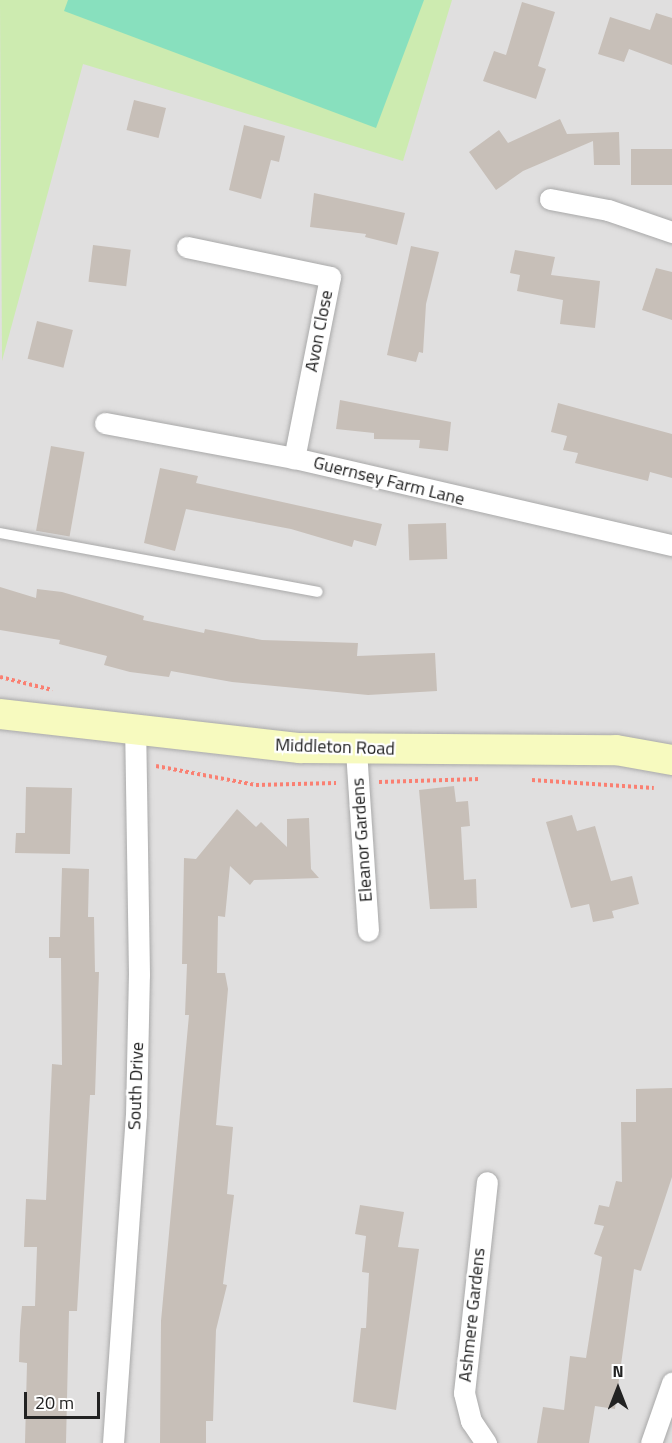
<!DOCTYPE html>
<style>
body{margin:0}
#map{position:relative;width:672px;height:1443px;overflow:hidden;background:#f2efe9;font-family:"Titillium Web",sans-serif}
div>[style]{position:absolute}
.residential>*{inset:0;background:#e0dfdf;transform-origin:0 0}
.grass>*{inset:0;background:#cdebb0}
.pitch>*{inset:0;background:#88e0be}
.building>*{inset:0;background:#c7bfb8;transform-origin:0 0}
.path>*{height:4px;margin-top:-2px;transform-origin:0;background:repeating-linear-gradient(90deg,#fa8072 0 3px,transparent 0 6px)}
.roads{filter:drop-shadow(0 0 2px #a9a9a9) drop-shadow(0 0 2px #a9a9a9)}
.service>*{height:10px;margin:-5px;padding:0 5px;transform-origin:5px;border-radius:5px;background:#fff}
.minor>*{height:21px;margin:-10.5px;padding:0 10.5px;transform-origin:10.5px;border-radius:10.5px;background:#fff}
.secondary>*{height:30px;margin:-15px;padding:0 15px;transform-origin:15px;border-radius:15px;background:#f7fabf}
span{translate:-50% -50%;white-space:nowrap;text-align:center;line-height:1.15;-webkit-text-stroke:4.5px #fff;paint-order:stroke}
.street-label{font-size:18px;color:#222}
.north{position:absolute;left:588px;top:1359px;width:60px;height:60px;-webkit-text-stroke:4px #fff;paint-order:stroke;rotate:0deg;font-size:16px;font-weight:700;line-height:24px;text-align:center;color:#222}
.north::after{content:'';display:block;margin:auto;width:21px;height:27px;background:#222;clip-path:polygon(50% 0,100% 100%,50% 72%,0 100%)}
.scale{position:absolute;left:24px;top:1392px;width:76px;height:27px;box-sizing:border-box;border:3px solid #222;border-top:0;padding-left:8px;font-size:18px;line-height:21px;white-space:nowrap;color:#222;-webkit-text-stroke:4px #fff;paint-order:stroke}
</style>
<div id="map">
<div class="residential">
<div style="left:0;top:0;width:672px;height:1443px"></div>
</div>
<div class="grass">
<div style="clip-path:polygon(0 0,452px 0,403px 161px,83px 64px,2px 361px)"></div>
</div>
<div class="pitch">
<div style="clip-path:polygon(68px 0,424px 0,376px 128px,64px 11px)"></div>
</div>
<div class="building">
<div style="clip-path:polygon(522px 2px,555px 12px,538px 66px,546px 69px,536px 99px,483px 81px,494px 51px,506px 55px)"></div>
<div style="clip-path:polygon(656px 13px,672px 18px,672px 65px,629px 49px,624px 62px,598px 54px,610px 17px,650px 30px)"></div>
<div style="left:134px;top:100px;width:33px;height:31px;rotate:14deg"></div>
<div style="clip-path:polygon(560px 119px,567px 134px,619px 132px,620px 165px,594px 165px,593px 141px,523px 171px,496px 190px,469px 152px,499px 130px,508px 143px)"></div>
<div style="clip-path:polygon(244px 125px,285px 136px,279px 162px,271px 160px,261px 199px,229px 190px)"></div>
<div style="left:672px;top:149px;width:36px;height:41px;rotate:90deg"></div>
<div style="clip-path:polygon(314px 193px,405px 213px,397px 245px,365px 237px,366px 234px,310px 227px)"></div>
<div style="left:93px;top:245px;width:38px;height:37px;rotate:7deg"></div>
<div style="clip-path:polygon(411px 246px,439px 252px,426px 304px,423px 353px,419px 352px,416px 362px,387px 355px)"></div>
<div style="clip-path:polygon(515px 250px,555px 257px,551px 275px,600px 281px,595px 328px,560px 324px,563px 300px,517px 291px,520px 275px,510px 273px)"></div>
<div style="clip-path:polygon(656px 268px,672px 272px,672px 320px,642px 310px)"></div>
<div style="left:37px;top:321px;width:37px;height:39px;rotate:14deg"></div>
<div style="clip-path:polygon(340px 400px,451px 422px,448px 451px,419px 448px,420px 440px,374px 439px,374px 433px,336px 429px)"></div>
<div style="clip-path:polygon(558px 403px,672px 434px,672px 478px,650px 472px,648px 481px,575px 463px,578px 453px,563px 450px,567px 436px,551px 432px)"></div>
<div style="left:51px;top:446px;width:34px;height:86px;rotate:10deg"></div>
<div style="clip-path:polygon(160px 468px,198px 476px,196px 483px,382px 524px,376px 546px,354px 540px,352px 547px,291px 529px,186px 509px,175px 551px,144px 543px)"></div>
<div style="left:446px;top:523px;width:36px;height:38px;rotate:88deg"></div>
<div style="clip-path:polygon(0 587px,36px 598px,37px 589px,62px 592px,144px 616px,143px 620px,204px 633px,205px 629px,262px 640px,358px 643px,357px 656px,435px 653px,437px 691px,368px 695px,232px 682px,171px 671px,169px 677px,130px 672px,104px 665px,107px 656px,59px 644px,60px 640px,0 630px)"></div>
<div style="clip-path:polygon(454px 786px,456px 802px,468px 801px,470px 826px,461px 827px,464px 880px,476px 879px,477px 908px,430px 909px,419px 790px)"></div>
<div style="clip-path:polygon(26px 787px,72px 788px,70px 854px,15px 853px,16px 833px,25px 833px)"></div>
<div style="clip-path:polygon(237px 809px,256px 827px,261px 822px,287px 847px,287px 819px,309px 818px,311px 869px,319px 878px,254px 880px,250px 885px,230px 866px,225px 917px,218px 916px,217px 973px,225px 973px,228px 989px,216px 1125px,233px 1127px,227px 1194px,234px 1195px,223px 1284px,227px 1285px,216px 1330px,213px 1421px,206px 1421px,206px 1443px,160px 1443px,161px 1321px,189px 1015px,185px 1015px,187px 964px,182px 964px,184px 858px,196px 859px)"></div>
<div style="clip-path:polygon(572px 815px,577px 831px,595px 826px,611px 881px,632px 876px,639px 904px,612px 911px,614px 918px,593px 922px,589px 904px,571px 908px,546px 822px)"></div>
<div style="clip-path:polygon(62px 868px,89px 869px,88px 917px,94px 917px,95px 972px,99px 972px,95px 1095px,90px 1095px,77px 1311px,69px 1311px,66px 1443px,25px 1443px,27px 1363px,19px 1362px,20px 1331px,22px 1306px,35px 1306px,37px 1247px,24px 1247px,26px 1199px,46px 1200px,52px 1064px,62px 1065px,61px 958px,49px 958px,49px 937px,60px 937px)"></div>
<div style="clip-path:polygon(672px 1088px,672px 1177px,641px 1271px,634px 1269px,615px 1409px,595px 1406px,589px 1443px,537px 1443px,543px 1407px,564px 1410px,570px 1356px,586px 1358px,602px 1257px,594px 1254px,604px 1226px,594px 1224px,599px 1205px,609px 1207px,616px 1181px,622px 1182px,621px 1122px,636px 1122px,636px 1089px)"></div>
<div style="clip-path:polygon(360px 1205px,404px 1212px,398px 1247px,419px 1249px,396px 1410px,353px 1402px,361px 1328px,366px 1328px,369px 1273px,362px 1272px,366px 1236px,355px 1234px)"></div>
</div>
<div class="path">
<div style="left:0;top:677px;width:54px;rotate:14deg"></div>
<div style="left:156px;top:766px;width:102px;rotate:10.8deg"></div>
<div style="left:256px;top:785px;width:80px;rotate:-1.4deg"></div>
<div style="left:532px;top:780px;width:122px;rotate:3.8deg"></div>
<div style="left:379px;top:782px;width:101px;rotate:-1.7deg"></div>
</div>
<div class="roads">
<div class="service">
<div style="left:0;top:533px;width:323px;rotate:10.5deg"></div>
</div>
<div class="minor">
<div style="left:550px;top:199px;width:59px;rotate:10.7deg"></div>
<div style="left:608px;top:210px;width:68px;rotate:19deg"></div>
<div style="left:187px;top:247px;width:146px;rotate:11.8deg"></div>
<div style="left:330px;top:277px;width:185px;rotate:101.2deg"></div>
<div style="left:105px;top:423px;width:192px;rotate:10.5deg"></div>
<div style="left:294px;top:458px;width:388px;rotate:13deg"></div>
<div style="left:356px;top:750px;width:181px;rotate:86.2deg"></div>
<div style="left:113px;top:1443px;width:329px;rotate:-86deg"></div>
<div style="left:136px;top:1115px;width:140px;rotate:-88.8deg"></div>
<div style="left:139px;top:975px;width:246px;rotate:-90.9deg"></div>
<div style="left:486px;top:1443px;width:27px;rotate:-124deg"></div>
<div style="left:471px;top:1421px;width:29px;rotate:-104deg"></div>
<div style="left:464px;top:1393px;width:212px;rotate:-83.8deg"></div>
<div style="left:651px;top:1443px;width:64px;rotate:-70.7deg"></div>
</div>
<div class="secondary">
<div style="left:0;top:714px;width:302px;rotate:6.5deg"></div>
<div style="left:300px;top:748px;width:316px;rotate:0.4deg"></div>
<div style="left:616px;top:750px;width:57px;rotate:10.1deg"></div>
</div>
</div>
<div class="street-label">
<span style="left:319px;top:331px;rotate:-79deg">Avon Close</span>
<span style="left:389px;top:481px;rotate:14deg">Guernsey Farm Lane</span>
<span style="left:335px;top:747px;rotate:2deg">Middleton Road</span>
<span style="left:362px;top:840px;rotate:-94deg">Eleanor Gardens</span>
<span style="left:136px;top:1086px;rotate:-88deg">South Drive</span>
<span style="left:472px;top:1315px;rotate:-84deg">Ashmere Gardens</span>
</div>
<div class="north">N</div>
<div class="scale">20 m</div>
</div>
